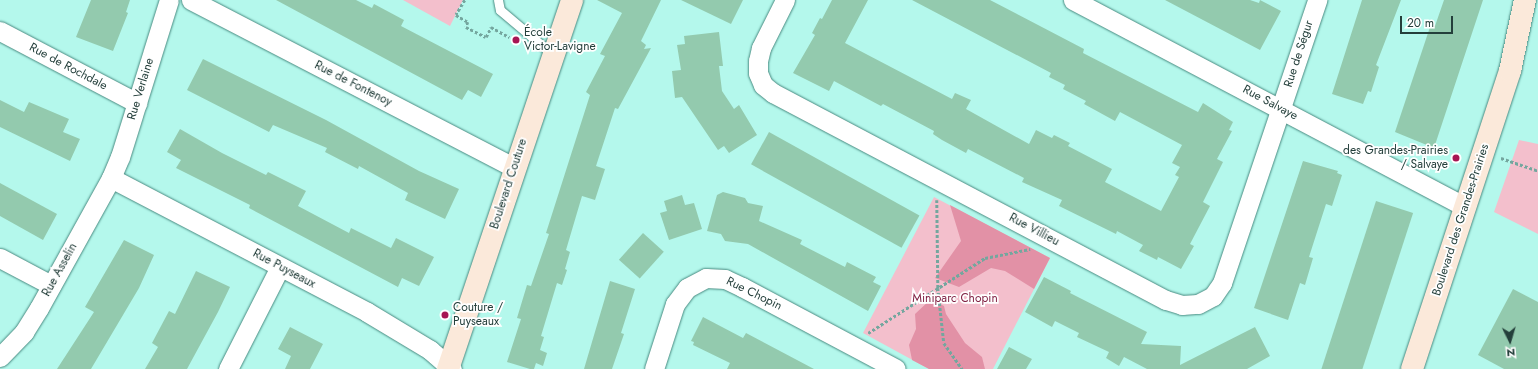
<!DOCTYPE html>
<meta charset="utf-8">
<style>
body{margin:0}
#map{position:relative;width:1538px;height:369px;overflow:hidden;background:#b4f8ec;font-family:Jost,sans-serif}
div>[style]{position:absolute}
.green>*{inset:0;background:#f3bfcc}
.forest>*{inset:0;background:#e291a6}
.building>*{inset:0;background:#93caae;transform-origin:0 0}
.path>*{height:2.5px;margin-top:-1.25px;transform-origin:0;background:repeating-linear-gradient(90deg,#74a69e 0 3px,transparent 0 5px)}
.roads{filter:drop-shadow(0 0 1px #488a80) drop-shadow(0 0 1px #488a80)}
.lane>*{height:9px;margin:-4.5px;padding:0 4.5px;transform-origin:4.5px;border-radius:4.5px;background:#fff}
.street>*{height:19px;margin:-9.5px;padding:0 9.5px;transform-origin:9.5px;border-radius:9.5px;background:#fff}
.secondary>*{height:22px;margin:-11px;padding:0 11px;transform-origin:11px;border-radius:11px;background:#fbe9da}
.dots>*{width:11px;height:11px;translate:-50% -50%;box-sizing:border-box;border:2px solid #fff;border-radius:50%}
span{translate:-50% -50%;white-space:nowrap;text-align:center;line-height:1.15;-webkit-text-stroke:3.5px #fff;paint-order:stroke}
.poi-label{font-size:12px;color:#243f3b}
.left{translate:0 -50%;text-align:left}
.right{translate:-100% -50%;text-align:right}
.street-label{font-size:12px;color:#243f3b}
.park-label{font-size:12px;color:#812345}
.north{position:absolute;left:1490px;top:321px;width:40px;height:40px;-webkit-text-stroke:3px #fff;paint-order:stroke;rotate:175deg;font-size:11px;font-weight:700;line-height:16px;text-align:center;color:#243f3b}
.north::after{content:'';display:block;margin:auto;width:14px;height:18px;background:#243f3b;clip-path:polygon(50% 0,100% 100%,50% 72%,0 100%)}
.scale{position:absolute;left:1400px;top:16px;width:53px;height:18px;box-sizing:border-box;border:2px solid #243f3b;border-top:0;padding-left:5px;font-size:12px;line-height:14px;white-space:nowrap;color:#243f3b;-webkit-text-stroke:3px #fff;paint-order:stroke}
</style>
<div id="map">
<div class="green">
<div style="clip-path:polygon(403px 0,463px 0,450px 26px)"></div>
<div style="clip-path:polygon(1519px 140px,1538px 144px,1538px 234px,1494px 212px)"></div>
<div style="clip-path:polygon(934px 197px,1050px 258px,993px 369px,929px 369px,863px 333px)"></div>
</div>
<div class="forest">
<div style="clip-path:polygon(950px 205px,1050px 258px,1034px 289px,1005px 271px,991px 268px,959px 287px,935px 278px,961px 241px)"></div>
<div style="clip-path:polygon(931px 299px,944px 306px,946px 314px,965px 343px,982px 357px,985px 369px,929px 369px,912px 360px,909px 345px,916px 329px,915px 314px)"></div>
</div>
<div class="building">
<div style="clip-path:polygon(91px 0,130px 0,126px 12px,128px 13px,113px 51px,76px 37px)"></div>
<div style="clip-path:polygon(276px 0,356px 0,372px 8px,374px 4px,404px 20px,401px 26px,493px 74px,481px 97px,468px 90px,462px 100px)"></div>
<div style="clip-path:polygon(597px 0,661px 0,641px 41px,646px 45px,644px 49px,651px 48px,618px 109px,615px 108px,596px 166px,605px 169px,595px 200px,582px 196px,566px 250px,570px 252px,565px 269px,567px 270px,562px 285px,557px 283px,541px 336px,544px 337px,540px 350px,547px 353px,543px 366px,536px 363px,534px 369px,530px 369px,507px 362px,521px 319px,517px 318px,527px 285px,531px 286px,549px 234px,546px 233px,590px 95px,586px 92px,605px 56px,600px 54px,622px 13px)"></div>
<div style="clip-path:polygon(681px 0,743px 0,731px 24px)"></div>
<div style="clip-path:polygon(832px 0,868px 0,845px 43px,952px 99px,955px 93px,971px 100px,966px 109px,1029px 144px,1036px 130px,1052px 138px,1054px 135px,1070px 143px,1068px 146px,1112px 169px,1105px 182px,1161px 211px,1179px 177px,1175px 175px,1180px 167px,1172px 163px,1182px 145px,1120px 112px,1115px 121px,1084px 104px,1086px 101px,1063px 89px,1065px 85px,1049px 77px,1051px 73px,912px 0,990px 0,1084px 49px,1083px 53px,1198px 112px,1203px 103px,1233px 122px,1229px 130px,1232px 131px,1217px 159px,1223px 162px,1203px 202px,1210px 206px,1190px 244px,1194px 246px,1181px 269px,1158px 257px,1157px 260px,1139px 251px,1143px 245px,1117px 231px,1116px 234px,1059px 206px,1062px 200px,1022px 182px,1024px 178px,968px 149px,966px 153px,942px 140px,933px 134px,934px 131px,883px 104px,881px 106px,834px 81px,829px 91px,793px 73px,815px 35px,812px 33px,820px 18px,822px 19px)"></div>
<div style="clip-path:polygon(1165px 0,1250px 0,1259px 3px,1260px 0,1281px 11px,1260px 50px)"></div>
<div style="clip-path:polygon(1362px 0,1401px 0,1376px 65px,1379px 67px,1371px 92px,1368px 91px,1363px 104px,1332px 94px)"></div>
<div style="clip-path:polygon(1444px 0,1483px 0,1434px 148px,1395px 132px,1431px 24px,1435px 26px)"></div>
<div style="clip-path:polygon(719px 32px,723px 66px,719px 66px,722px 91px,734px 109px,739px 105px,757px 135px,729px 153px,724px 146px,718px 150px,682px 97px,675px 98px,672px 71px,681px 70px,677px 45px,685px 44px,684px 36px)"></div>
<div style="clip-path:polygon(203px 59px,326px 120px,419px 171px,459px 189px,445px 219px,405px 200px,408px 193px,359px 166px,358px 169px,325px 152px,327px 148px,273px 125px,269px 132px,187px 90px)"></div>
<div style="clip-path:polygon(0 100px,24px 112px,29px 102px,69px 119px,63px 132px,80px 139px,70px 161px,0 127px)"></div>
<div style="clip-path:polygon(180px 129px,222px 153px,266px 175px,268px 172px,306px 191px,298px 206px,349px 233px,351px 228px,391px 248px,396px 238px,434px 257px,419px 286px,402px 278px,398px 287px,249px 208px,250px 205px,176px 168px,181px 160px,167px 152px)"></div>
<div style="left:769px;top:132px;width:172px;height:37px;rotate:29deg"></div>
<div style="clip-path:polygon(1303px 161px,1338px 171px,1337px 173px,1342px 175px,1332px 206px,1326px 204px,1309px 257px,1313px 258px,1305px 285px,1300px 283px,1288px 320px,1254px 308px)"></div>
<div style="clip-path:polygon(0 183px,57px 214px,43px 240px,0 216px)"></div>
<div style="clip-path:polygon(723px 192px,745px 198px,748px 203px,763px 206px,759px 221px,802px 240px,800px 244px,845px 267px,847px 262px,876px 277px,873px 282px,881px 286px,868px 311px,748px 244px,725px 241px,721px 234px,707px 231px,717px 195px)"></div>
<div style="clip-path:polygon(682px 195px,685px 205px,694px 203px,702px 229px,669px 240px,660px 213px,667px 211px,664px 201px)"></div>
<div style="left:1376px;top:201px;width:39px;height:177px;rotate:18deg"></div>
<div style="left:643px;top:233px;width:28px;height:36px;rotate:42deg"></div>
<div style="clip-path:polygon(124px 240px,154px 255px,139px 288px,91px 369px,57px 369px,94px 312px,85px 307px)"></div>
<div style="clip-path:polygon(196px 271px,230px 287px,218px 312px,187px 369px,145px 369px,158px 347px,152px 343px,169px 311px,175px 314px)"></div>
<div style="clip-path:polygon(1044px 277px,1071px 291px,1070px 293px,1147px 332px,1141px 344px,1181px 346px,1180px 365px,1255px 327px,1270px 356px,1247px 369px,1147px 369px,1124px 357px,1119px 366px,1106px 358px,1109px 352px,1077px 337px,1079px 333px,1055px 321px,1052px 327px,1025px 312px)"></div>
<div style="clip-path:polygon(610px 281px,635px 289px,621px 333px,624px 334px,612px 369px,584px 369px)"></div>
<div style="clip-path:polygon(1513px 289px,1538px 302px,1538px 369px,1504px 369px,1478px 355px)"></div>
<div style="clip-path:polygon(703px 317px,743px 338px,746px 333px,814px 369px,727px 369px,730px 363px,693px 345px,694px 342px,691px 341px)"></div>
<div style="clip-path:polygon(290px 327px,323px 344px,310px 369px,285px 369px,291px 356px,278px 349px)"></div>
<div style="clip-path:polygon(1009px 347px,1032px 359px,1026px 369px,997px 369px)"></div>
</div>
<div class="path">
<div style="left:465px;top:0;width:17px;rotate:121deg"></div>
<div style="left:456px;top:15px;width:14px;rotate:30deg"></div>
<div style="left:468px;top:22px;width:5px;rotate:112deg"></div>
<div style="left:466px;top:27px;width:22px;rotate:27deg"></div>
<div style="left:486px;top:37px;width:11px;rotate:-63deg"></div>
<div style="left:491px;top:27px;width:21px;rotate:29deg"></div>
<div style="left:1501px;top:158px;width:39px;rotate:19deg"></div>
<div style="left:937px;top:200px;width:88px;rotate:89.3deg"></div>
<div style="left:938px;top:288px;width:55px;rotate:83.8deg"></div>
<div style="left:944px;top:343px;width:32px;rotate:55deg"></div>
<div style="left:868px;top:333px;width:139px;rotate:-32.7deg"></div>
<div style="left:985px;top:258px;width:46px;rotate:-11.3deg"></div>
</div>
<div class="roads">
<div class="lane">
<div style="left:498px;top:0;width:10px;rotate:79deg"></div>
<div style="left:500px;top:10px;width:68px;rotate:40.2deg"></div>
</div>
<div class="street">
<div style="left:191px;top:0;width:365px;rotate:27.4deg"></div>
<div style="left:785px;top:0;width:54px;rotate:116.6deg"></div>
<div style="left:761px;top:48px;width:13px;rotate:103deg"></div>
<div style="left:758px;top:61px;width:12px;rotate:90deg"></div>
<div style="left:758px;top:73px;width:13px;rotate:67deg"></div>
<div style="left:763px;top:85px;width:13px;rotate:39deg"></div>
<div style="left:773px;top:93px;width:444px;rotate:27.8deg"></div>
<div style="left:1166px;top:300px;width:17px;rotate:17deg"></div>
<div style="left:1182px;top:305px;width:16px;rotate:-4deg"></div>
<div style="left:1198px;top:304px;width:17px;rotate:-28deg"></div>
<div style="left:1213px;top:296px;width:16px;rotate:-55deg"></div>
<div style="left:1222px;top:283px;width:299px;rotate:-71.4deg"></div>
<div style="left:1073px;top:0;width:443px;rotate:27.8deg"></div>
<div style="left:0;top:31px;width:155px;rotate:27.7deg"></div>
<div style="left:111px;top:178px;width:289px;rotate:27.6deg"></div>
<div style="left:367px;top:312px;width:74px;rotate:31.1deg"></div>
<div style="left:430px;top:350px;width:29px;rotate:41deg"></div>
<div style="left:0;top:258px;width:58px;rotate:27.9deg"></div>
<div style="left:0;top:357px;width:35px;rotate:-46deg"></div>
<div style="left:24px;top:332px;width:28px;rotate:-58deg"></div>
<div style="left:39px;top:308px;width:149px;rotate:-61deg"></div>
<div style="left:111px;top:178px;width:23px;rotate:-67deg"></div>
<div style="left:120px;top:157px;width:164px;rotate:-72.7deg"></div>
<div style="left:228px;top:369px;width:114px;rotate:-63deg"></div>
<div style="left:654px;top:369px;width:68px;rotate:-72.1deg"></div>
<div style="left:675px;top:304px;width:20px;rotate:-53deg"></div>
<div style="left:687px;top:288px;width:21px;rotate:-28deg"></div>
<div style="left:706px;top:278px;width:19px;rotate:3deg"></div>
<div style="left:725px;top:279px;width:19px;rotate:25deg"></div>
<div style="left:742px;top:287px;width:174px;rotate:28deg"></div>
</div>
<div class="secondary">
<div style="left:448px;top:369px;width:389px;rotate:-71.4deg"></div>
<div style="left:1412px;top:369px;width:314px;rotate:-71.8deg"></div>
<div style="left:1510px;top:71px;width:73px;rotate:-78.1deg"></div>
</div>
</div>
<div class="dots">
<div style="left:516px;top:40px;background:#a71654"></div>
<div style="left:1456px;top:158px;background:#a71654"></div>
<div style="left:445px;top:315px;background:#a71654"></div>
</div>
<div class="poi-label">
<span class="left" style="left:524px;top:40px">École<br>Victor-Lavigne</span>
<span class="right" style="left:1448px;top:158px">des Grandes-Prairies<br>/ Salvaye</span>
<span class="left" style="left:453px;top:315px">Couture /<br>Puyseaux</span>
</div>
<div class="street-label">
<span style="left:1299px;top:54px;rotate:-72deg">Rue de Ségur</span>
<span style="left:68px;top:67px;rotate:28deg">Rue de Rochdale</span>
<span style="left:353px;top:84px;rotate:27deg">Rue de Fontenoy</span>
<span style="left:141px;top:89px;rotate:-73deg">Rue Verlaine</span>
<span style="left:1270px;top:103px;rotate:28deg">Rue Salvaye</span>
<span style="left:509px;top:184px;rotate:-72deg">Boulevard Couture</span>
<span style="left:1461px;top:220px;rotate:-72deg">Boulevard des Grandes-Prairies</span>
<span style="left:1034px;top:230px;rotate:28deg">Rue Villieu</span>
<span style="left:284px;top:269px;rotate:28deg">Rue Puyseaux</span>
<span style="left:60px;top:270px;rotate:-61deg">Rue Asselin</span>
<span style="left:754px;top:294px;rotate:26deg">Rue Chopin</span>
</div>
<div class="park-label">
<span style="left:955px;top:299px">Miniparc Chopin</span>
</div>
<div class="north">N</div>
<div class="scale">20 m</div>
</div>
